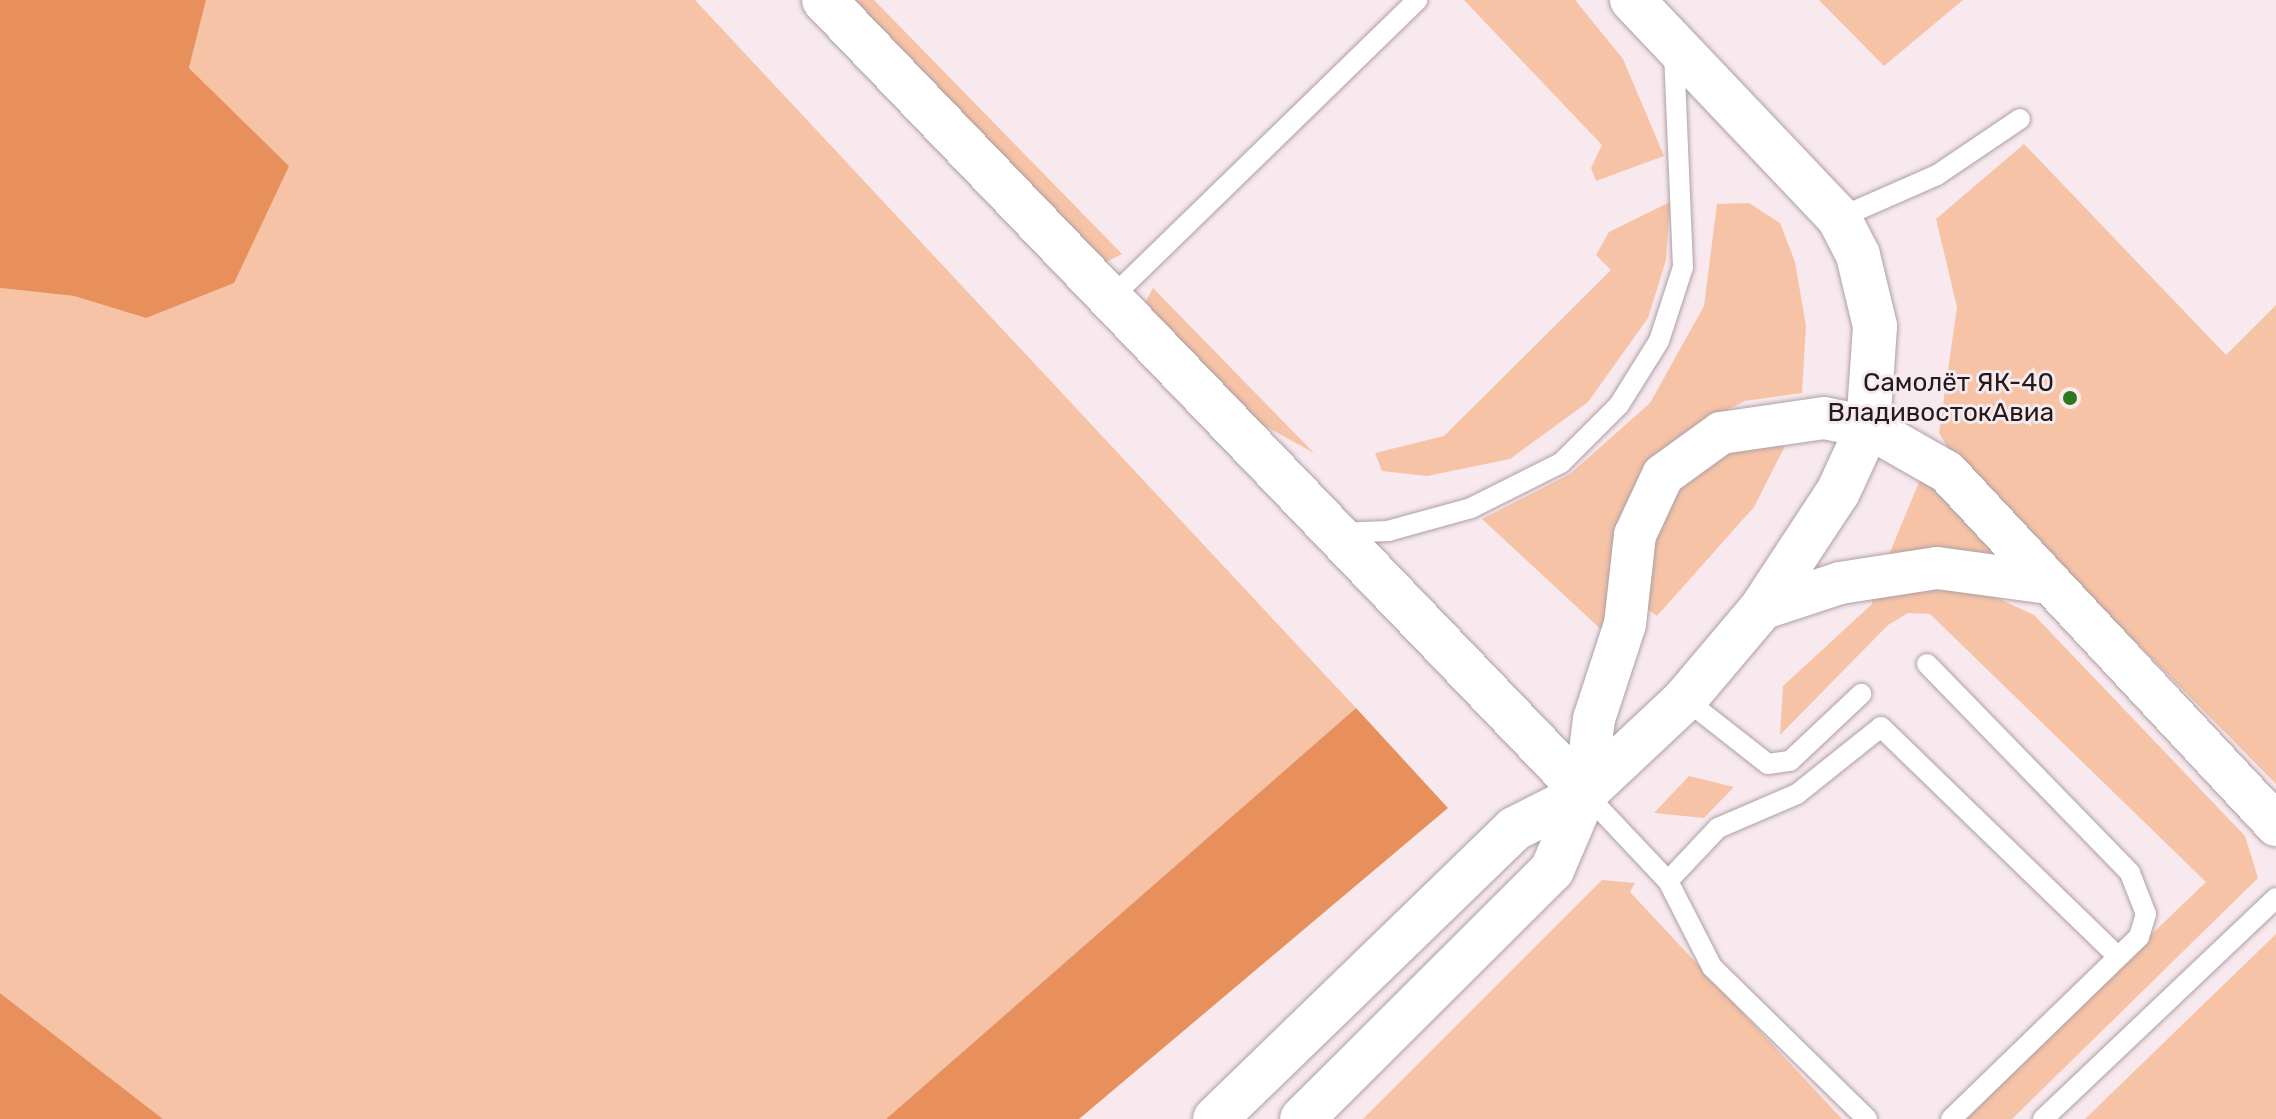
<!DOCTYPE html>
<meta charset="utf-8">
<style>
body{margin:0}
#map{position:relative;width:2276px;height:1119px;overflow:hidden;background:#f8e9ef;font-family:Rubik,sans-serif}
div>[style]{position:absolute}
.green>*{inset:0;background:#f6c3a6}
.forest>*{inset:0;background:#e7905b}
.roads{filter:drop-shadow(0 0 2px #ae9fa5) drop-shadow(0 0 2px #ae9fa5)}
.lane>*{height:20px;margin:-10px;padding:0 10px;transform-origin:10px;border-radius:10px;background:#fff}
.street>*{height:42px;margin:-21px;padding:0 21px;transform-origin:21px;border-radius:21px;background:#fff}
.primary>*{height:44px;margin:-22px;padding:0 22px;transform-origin:22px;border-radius:22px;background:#fff}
.dots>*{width:22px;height:22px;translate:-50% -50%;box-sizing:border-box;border:4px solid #f8e9ef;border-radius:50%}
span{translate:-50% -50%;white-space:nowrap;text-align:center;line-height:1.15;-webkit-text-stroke:6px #f8e9ef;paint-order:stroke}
.poi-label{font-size:26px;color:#211b1e}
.right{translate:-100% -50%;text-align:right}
</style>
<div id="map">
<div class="green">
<div style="clip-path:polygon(206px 0,695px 0,1356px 708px,886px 1119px,163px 1119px,0 993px,0 288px,74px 296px,146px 318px,289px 166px,189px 68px)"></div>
<div style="clip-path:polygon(853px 0,874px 0,1122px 254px,1106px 262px)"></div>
<div style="clip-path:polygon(1464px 0,1575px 0,1623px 59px,1664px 156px,1596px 181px,1591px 168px,1602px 145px)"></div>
<div style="clip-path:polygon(1819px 0,1963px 0,1884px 66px)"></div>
<div style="clip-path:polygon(2024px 144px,2226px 355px,2276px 305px,2276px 784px,1954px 458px,1939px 433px,1957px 307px,1936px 219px)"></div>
<div style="clip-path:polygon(1670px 202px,1666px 260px,1648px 318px,1588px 402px,1510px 459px,1427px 476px,1382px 471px,1375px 453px,1444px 436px,1611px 270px,1596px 255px,1609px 232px)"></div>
<div style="clip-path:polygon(1749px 203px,1780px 223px,1795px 262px,1806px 326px,1802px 393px,1745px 401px,1711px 418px,1605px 633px,1482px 519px,1570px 474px,1650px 403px,1704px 306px,1717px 204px)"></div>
<div style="clip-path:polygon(1153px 288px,1314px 453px,1256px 421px,1145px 303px)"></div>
<div style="clip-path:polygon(1769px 445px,1785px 446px,1754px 507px,1657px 616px,1645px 607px,1646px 557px,1675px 492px,1732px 451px)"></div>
<div style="clip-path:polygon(1924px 470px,2002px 560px,1886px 562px)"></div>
<div style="clip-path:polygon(1923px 588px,1980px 590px,2034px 615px,2245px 836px,2258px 878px,2012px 1119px,1959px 1119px,2206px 882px,1930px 614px,1908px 613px,1888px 625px,1780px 735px,1783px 686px,1872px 604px,1873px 594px)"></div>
<div style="clip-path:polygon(1689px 776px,1734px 787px,1704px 818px,1654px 813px)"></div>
<div style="clip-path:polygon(1602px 880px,1635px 883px,1630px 892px,1842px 1119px,1363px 1119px)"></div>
<div style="clip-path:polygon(2276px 934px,2276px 1119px,2085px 1119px)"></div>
</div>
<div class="forest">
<div style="clip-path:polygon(0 0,206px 0,189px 68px,289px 166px,234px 283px,146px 318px,74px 296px,0 288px)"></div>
<div style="clip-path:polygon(1356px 708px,1448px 808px,1079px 1119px,886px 1119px)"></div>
<div style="clip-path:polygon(0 993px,163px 1119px,0 1119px)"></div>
</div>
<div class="roads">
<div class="lane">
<div style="left:1839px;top:218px;width:107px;rotate:-23.7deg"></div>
<div style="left:1937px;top:175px;width:100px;rotate:-34deg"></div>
<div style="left:1110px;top:299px;width:429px;rotate:-44.2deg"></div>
<div style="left:1338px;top:533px;width:50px;rotate:-2.3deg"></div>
<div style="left:1388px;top:531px;width:86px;rotate:-15.5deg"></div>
<div style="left:1471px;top:508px;width:101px;rotate:-26.6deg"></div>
<div style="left:1561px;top:463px;width:82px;rotate:-45deg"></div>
<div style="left:1619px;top:405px;width:75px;rotate:-58deg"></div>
<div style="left:1659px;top:341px;width:78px;rotate:-72deg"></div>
<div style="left:1683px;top:267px;width:216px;rotate:-92.4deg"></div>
<div style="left:1927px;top:664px;width:291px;rotate:45.8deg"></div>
<div style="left:2130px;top:873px;width:44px;rotate:68.7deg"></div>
<div style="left:2146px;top:914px;width:24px;rotate:107deg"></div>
<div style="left:2139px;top:937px;width:262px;rotate:135.9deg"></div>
<div style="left:1685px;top:699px;width:105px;rotate:38.1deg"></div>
<div style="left:1768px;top:764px;width:22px;rotate:-8deg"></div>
<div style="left:1790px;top:761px;width:98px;rotate:-43.3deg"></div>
<div style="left:1585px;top:793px;width:121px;rotate:46.7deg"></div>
<div style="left:1668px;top:881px;width:97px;rotate:62.9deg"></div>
<div style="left:1712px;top:967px;width:217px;rotate:44.4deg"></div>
<div style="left:1668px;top:881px;width:73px;rotate:-46.7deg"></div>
<div style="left:1718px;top:828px;width:86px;rotate:-23.3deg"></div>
<div style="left:1797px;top:794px;width:107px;rotate:-38.6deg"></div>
<div style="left:1881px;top:727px;width:330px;rotate:44.1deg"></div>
<div style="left:2043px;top:1119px;width:321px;rotate:-43.5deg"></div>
</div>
<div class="street">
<div style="left:1761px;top:609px;width:83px;rotate:-18.2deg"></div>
<div style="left:1840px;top:583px;width:98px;rotate:-8.8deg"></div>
<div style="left:1937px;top:568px;width:113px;rotate:7.6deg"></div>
<div style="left:1585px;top:793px;width:75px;rotate:-83.1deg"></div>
<div style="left:1594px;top:719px;width:100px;rotate:-71.9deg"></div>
<div style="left:1625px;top:624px;width:90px;rotate:-83.6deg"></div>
<div style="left:1635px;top:535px;width:66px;rotate:-65deg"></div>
<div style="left:1663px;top:475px;width:72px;rotate:-35.9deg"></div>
<div style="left:1721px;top:433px;width:104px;rotate:-8.3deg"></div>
<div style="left:1824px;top:418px;width:45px;rotate:11.6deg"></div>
<div style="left:1868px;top:427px;width:91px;rotate:29.7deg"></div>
<div style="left:1947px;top:472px;width:483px;rotate:47deg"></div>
</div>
<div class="primary">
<div style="left:824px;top:0;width:1099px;rotate:46.18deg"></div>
<div style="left:1215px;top:1119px;width:417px;rotate:-44.1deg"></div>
<div style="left:1514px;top:829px;width:80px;rotate:-26.9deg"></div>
<div style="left:1585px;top:793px;width:137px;rotate:-43.2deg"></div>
<div style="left:1685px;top:699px;width:118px;rotate:-49.8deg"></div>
<div style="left:1761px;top:609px;width:140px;rotate:-56.7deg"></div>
<div style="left:1838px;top:492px;width:72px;rotate:-65.2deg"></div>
<div style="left:1868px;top:427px;width:101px;rotate:-86deg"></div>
<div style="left:1875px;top:326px;width:73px;rotate:-103.5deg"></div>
<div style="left:1858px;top:255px;width:42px;rotate:-117.2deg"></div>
<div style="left:1839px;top:218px;width:301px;rotate:-133.5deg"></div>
<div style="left:1302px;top:1119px;width:353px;rotate:-44.9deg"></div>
<div style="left:1552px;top:870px;width:84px;rotate:-66.8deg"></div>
</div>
</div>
<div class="dots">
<div style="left:2070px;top:398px;background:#2c781e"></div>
</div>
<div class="poi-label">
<span class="right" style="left:2054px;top:398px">Самолёт ЯК-40<br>ВладивостокАвиа</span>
</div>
</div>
